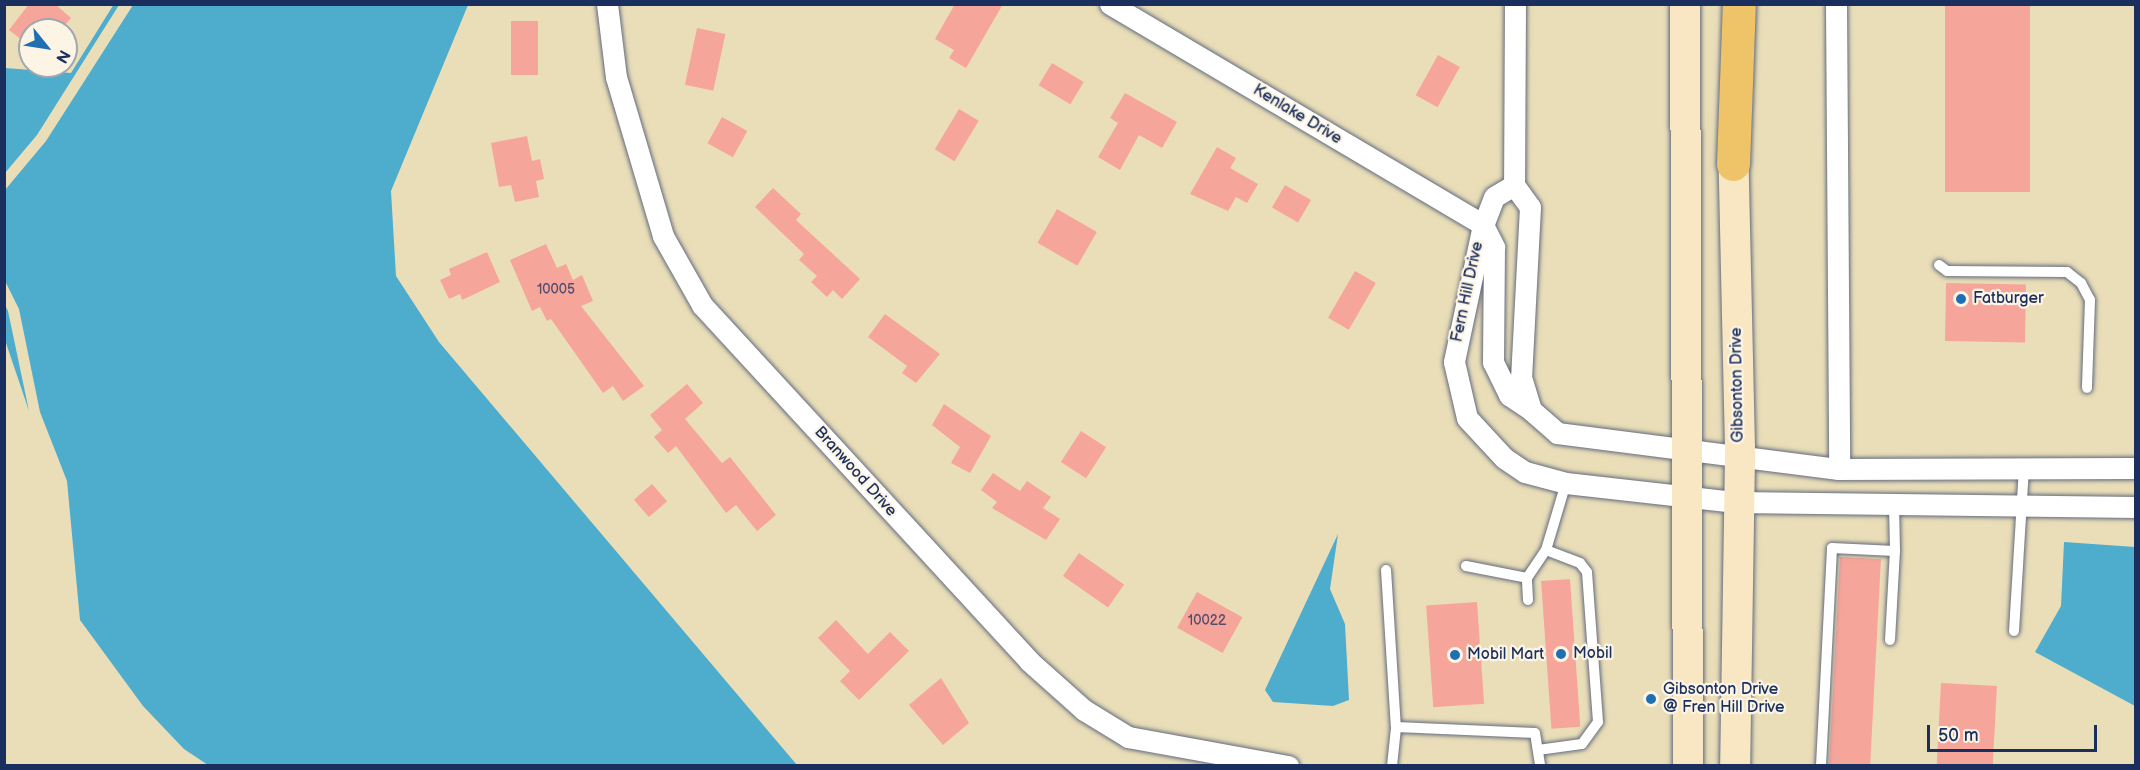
<!DOCTYPE html>
<style>
body{margin:0}
#map{position:relative;width:2140px;height:770px;overflow:hidden;background:#eadeb9;font-family:"Balsamiq Sans",sans-serif}
div>[style]{position:absolute}
.water>*{inset:0;background:#4eaccd}
.building>*{inset:0;background:#f6a59b;transform-origin:0 0}
.roads{filter:drop-shadow(0 0 2px #636c7e) drop-shadow(0 0 2px #636c7e)}
.service>*{height:10px;margin:-5px;padding:0 5px;transform-origin:5px;border-radius:5px;background:#fff}
.minor>*{height:21px;margin:-10.5px;padding:0 10.5px;transform-origin:10.5px;border-radius:10.5px;background:#fff}
.secondary>*{height:30px;margin:-15px;padding:0 15px;transform-origin:15px;border-radius:15px;background:#f9e7c3}
.motorway>*{height:33px;margin:-16.5px;padding:0 16.5px;transform-origin:16.5px;border-radius:16.5px;background:#efc469}
.dots>*{width:16px;height:16px;translate:-50% -50%;box-sizing:border-box;border:3px solid #fcf5e5;border-radius:50%}
span{translate:-50% -50%;white-space:nowrap;text-align:center;line-height:1.15;-webkit-text-stroke:4.5px #fcf5e5;paint-order:stroke}
.number-label{font-size:14px;color:#524c6d}
.number-label span{-webkit-text-stroke-width:0}
.street-label{font-size:16px;color:#1b2f5e}
.poi-label{font-size:16px;color:#1b2f5e}
.left{translate:0 -50%;text-align:left}
.frame{position:absolute;inset:0;border:6px solid #1b2f5e;pointer-events:none}
.north{position:absolute;left:18px;top:18px;width:60px;height:60px;box-sizing:border-box;background:#fcf5e5;border:2px solid #a2a6af;border-radius:50%;rotate:120deg;font-size:16px;font-weight:700;line-height:24px;text-align:center;color:#1b2f5e}
.north::after{content:'';display:block;margin:auto;width:21px;height:27px;background:#1f6fb2;clip-path:polygon(50% 0,100% 100%,50% 72%,0 100%)}
.scale{position:absolute;left:1927px;top:725px;width:170px;height:27px;box-sizing:border-box;border:3px solid #1b2f5e;border-top:0;padding-left:8px;font-size:18px;line-height:21px;white-space:nowrap;color:#1b2f5e;-webkit-text-stroke:4px #fcf5e5;paint-order:stroke}
</style>
<div id="map">
<div class="water">
<div style="clip-path:polygon(114px 4px,119px 5px,37px 135px,5px 173px,5px 68px,71px 73px)"></div>
<div style="clip-path:polygon(133px 5px,468px 5px,391px 191px,396px 276px,439px 342px,797px 765px,208px 765px,184px 749px,143px 706px,80px 620px,67px 481px,40px 412px,19px 309px,4px 279px,5px 190px,46px 141px)"></div>
<div style="clip-path:polygon(4px 303px,8px 311px,29px 411px,5px 340px)"></div>
<div style="clip-path:polygon(1338px 534px,1330px 589px,1345px 624px,1349px 700px,1333px 706px,1273px 702px,1265px 690px)"></div>
<div style="clip-path:polygon(2064px 542px,2135px 547px,2135px 706px,2035px 652px,2061px 606px)"></div>
</div>
<div class="building">
<div style="clip-path:polygon(29px 4px,55px 4px,71px 18px,61px 30px,30px 30px,30px 46px,9px 30px)"></div>
<div style="clip-path:polygon(955px 4px,1003px 4px,966px 68px,949px 58px,954px 50px,935px 39px)"></div>
<div style="left:1945px;top:4px;width:85px;height:188px"></div>
<div style="left:511px;top:21px;width:27px;height:54px"></div>
<div style="left:697px;top:28px;width:29px;height:58px;rotate:12deg"></div>
<div style="left:1438px;top:55px;width:25px;height:46px;rotate:29deg"></div>
<div style="left:1052px;top:63px;width:37px;height:26px;rotate:31deg"></div>
<div style="clip-path:polygon(1125px 93px,1177px 122px,1162px 148px,1139px 135px,1120px 170px,1098px 157px,1118px 123px,1110px 118px)"></div>
<div style="left:959px;top:109px;width:23px;height:47px;rotate:31deg"></div>
<div style="left:722px;top:117px;width:29px;height:30px;rotate:29deg"></div>
<div style="clip-path:polygon(527px 136px,532px 161px,540px 159px,544px 179px,536px 181px,539px 197px,515px 202px,511px 185px,499px 187px,491px 143px)"></div>
<div style="clip-path:polygon(1217px 147px,1236px 158px,1230px 168px,1258px 184px,1247px 203px,1236px 197px,1228px 211px,1190px 194px)"></div>
<div style="left:1285px;top:185px;width:30px;height:26px;rotate:30deg"></div>
<div style="clip-path:polygon(773px 188px,801px 214px,796px 220px,860px 279px,842px 299px,833px 290px,827px 297px,811px 282px,817px 276px,799px 260px,804px 254px,755px 207px)"></div>
<div style="left:1057px;top:209px;width:46px;height:39px;rotate:30deg"></div>
<div style="clip-path:polygon(546px 244px,557px 268px,566px 264px,573px 280px,582px 275px,593px 301px,581px 306px,644px 386px,623px 401px,613px 386px,603px 393px,551px 319px,547px 321px,540px 307px,532px 311px,510px 260px)"></div>
<div style="clip-path:polygon(487px 252px,500px 282px,462px 300px,460px 294px,449px 299px,440px 280px,451px 275px,449px 269px)"></div>
<div style="left:1355px;top:271px;width:24px;height:54px;rotate:30deg"></div>
<div style="left:1946px;top:283px;width:80px;height:58px;rotate:1deg"></div>
<div style="clip-path:polygon(885px 314px,940px 354px,916px 383px,902px 373px,907px 366px,868px 337px)"></div>
<div style="clip-path:polygon(687px 384px,703px 403px,685px 419px,722px 463px,730px 457px,776px 515px,757px 531px,736px 505px,726px 513px,676px 446px,668px 453px,654px 437px,662px 430px,650px 415px)"></div>
<div style="clip-path:polygon(944px 404px,991px 436px,970px 473px,951px 463px,960px 447px,932px 425px)"></div>
<div style="left:1081px;top:431px;width:30px;height:37px;rotate:33deg"></div>
<div style="clip-path:polygon(993px 473px,1020px 491px,1027px 481px,1051px 497px,1043px 508px,1060px 519px,1046px 540px,992px 508px,997px 502px,981px 490px)"></div>
<div style="left:652px;top:484px;width:23px;height:24px;rotate:49deg"></div>
<div style="left:1079px;top:553px;width:55px;height:28px;rotate:35deg"></div>
<div style="left:1840px;top:557px;width:41px;height:208px;rotate:3deg"></div>
<div style="left:1570px;top:579px;width:148px;height:29px;rotate:86deg"></div>
<div style="left:1197px;top:592px;width:52px;height:41px;rotate:29deg"></div>
<div style="left:1477px;top:602px;width:102px;height:51px;rotate:86deg"></div>
<div style="clip-path:polygon(836px 620px,868px 654px,890px 632px,909px 651px,859px 700px,840px 681px,850px 671px,818px 638px)"></div>
<div style="clip-path:polygon(941px 678px,969px 723px,943px 745px,909px 705px)"></div>
<div style="left:1941px;top:683px;width:56px;height:82px;rotate:3deg"></div>
</div>
<div class="roads">
<div class="service">
<div style="left:1939px;top:265px;width:10px;rotate:37deg"></div>
<div style="left:1947px;top:271px;width:120px;rotate:0.5deg"></div>
<div style="left:2067px;top:272px;width:18px;rotate:38deg"></div>
<div style="left:2081px;top:283px;width:19px;rotate:62deg"></div>
<div style="left:2090px;top:300px;width:88px;rotate:92deg"></div>
<div style="left:1466px;top:566px;width:62px;rotate:11.1deg"></div>
<div style="left:1386px;top:570px;width:157px;rotate:86.4deg"></div>
<div style="left:1528px;top:600px;width:22px;rotate:-93deg"></div>
<div style="left:1527px;top:578px;width:34px;rotate:-56deg"></div>
<div style="left:1546px;top:550px;width:70px;rotate:-73.4deg"></div>
<div style="left:2014px;top:631px;width:163px;rotate:-86.5deg"></div>
<div style="left:1890px;top:640px;width:89px;rotate:-86.8deg"></div>
<div style="left:1538px;top:750px;width:44px;rotate:-7.8deg"></div>
<div style="left:1582px;top:744px;width:27px;rotate:-54deg"></div>
<div style="left:1598px;top:722px;width:150px;rotate:-94.2deg"></div>
<div style="left:1587px;top:572px;width:11px;rotate:-128deg"></div>
<div style="left:1580px;top:563px;width:36px;rotate:-159deg"></div>
<div style="left:1392px;top:766px;width:39px;rotate:-84deg"></div>
<div style="left:1396px;top:727px;width:139px;rotate:2.5deg"></div>
<div style="left:1535px;top:733px;width:33px;rotate:81deg"></div>
<div style="left:1821px;top:766px;width:218px;rotate:-87.1deg"></div>
<div style="left:1832px;top:548px;width:63px;rotate:2.7deg"></div>
<div style="left:1895px;top:551px;width:48px;rotate:-91.2deg"></div>
</div>
<div class="minor">
<div style="left:607px;top:4px;width:74px;rotate:83deg"></div>
<div style="left:616px;top:77px;width:166px;rotate:73.5deg"></div>
<div style="left:663px;top:236px;width:79px;rotate:60.5deg"></div>
<div style="left:702px;top:305px;width:483px;rotate:47.4deg"></div>
<div style="left:1029px;top:661px;width:74px;rotate:41.7deg"></div>
<div style="left:1084px;top:710px;width:52px;rotate:31.5deg"></div>
<div style="left:1128px;top:737px;width:163px;rotate:10.3deg"></div>
<div style="left:1110px;top:4px;width:434px;rotate:30.6deg"></div>
<div style="left:1483px;top:225px;width:25px;rotate:63deg"></div>
<div style="left:1494px;top:247px;width:115px;rotate:90.5deg"></div>
<div style="left:1493px;top:362px;width:37px;rotate:64deg"></div>
<div style="left:1509px;top:395px;width:27px;rotate:34deg"></div>
<div style="left:1515px;top:4px;width:181px;rotate:90.3deg"></div>
<div style="left:1514px;top:185px;width:27px;rotate:54deg"></div>
<div style="left:1530px;top:207px;width:170px;rotate:93deg"></div>
<div style="left:1521px;top:377px;width:34px;rotate:73deg"></div>
<div style="left:1531px;top:410px;width:35px;rotate:41deg"></div>
<div style="left:1557px;top:433px;width:284px;rotate:7.3deg"></div>
<div style="left:1839px;top:469px;width:297px;rotate:-0.2deg"></div>
<div style="left:1836px;top:4px;width:465px;rotate:89.6deg"></div>
<div style="left:1514px;top:185px;width:23px;rotate:149deg"></div>
<div style="left:1494px;top:197px;width:30px;rotate:111deg"></div>
<div style="left:1483px;top:225px;width:140px;rotate:102deg"></div>
<div style="left:1454px;top:362px;width:57px;rotate:76.9deg"></div>
<div style="left:1467px;top:418px;width:54px;rotate:47.2deg"></div>
<div style="left:1504px;top:458px;width:25px;rotate:34deg"></div>
<div style="left:1525px;top:472px;width:42px;rotate:15deg"></div>
<div style="left:1566px;top:483px;width:171px;rotate:6.4deg"></div>
<div style="left:1736px;top:502px;width:400px;rotate:0.7deg"></div>
</div>
<div class="secondary">
<div style="left:1685px;top:4px;width:762px;rotate:89.77deg"></div>
<div style="left:1733px;top:139px;width:318px;rotate:88.7deg"></div>
<div style="left:1740px;top:457px;width:309px;rotate:90.9deg"></div>
</div>
<div class="motorway">
<div style="left:1733px;top:164px;width:160px;rotate:-87.9deg"></div>
</div>
</div>
<div class="dots">
<div style="left:1961px;top:299px;background:#1f6fb2"></div>
<div style="left:1561px;top:654px;background:#1f6fb2"></div>
<div style="left:1455px;top:655px;background:#1f6fb2"></div>
<div style="left:1651px;top:699px;background:#1f6fb2"></div>
</div>
<div class="number-label">
<span style="left:556px;top:290px">10005</span>
<span style="left:1207px;top:621px">10022</span>
</div>
<div class="street-label">
<span style="left:1297px;top:115px;rotate:31deg">Kenlake Drive</span>
<span style="left:1468px;top:292px;rotate:-78deg">Fern Hill Drive</span>
<span style="left:1738px;top:385px;rotate:-91deg">Gibsonton Drive</span>
<span style="left:855px;top:472px;rotate:48deg">Branwood Drive</span>
</div>
<div class="poi-label">
<span class="left" style="left:1973px;top:299px">Fatburger</span>
<span class="left" style="left:1573px;top:654px">Mobil</span>
<span class="left" style="left:1467px;top:655px">Mobil Mart</span>
<span class="left" style="left:1663px;top:699px">Gibsonton Drive<br>@ Fren Hill Drive</span>
</div>
<div class="frame"></div>
<div class="north">N</div>
<div class="scale">50 m</div>
</div>
